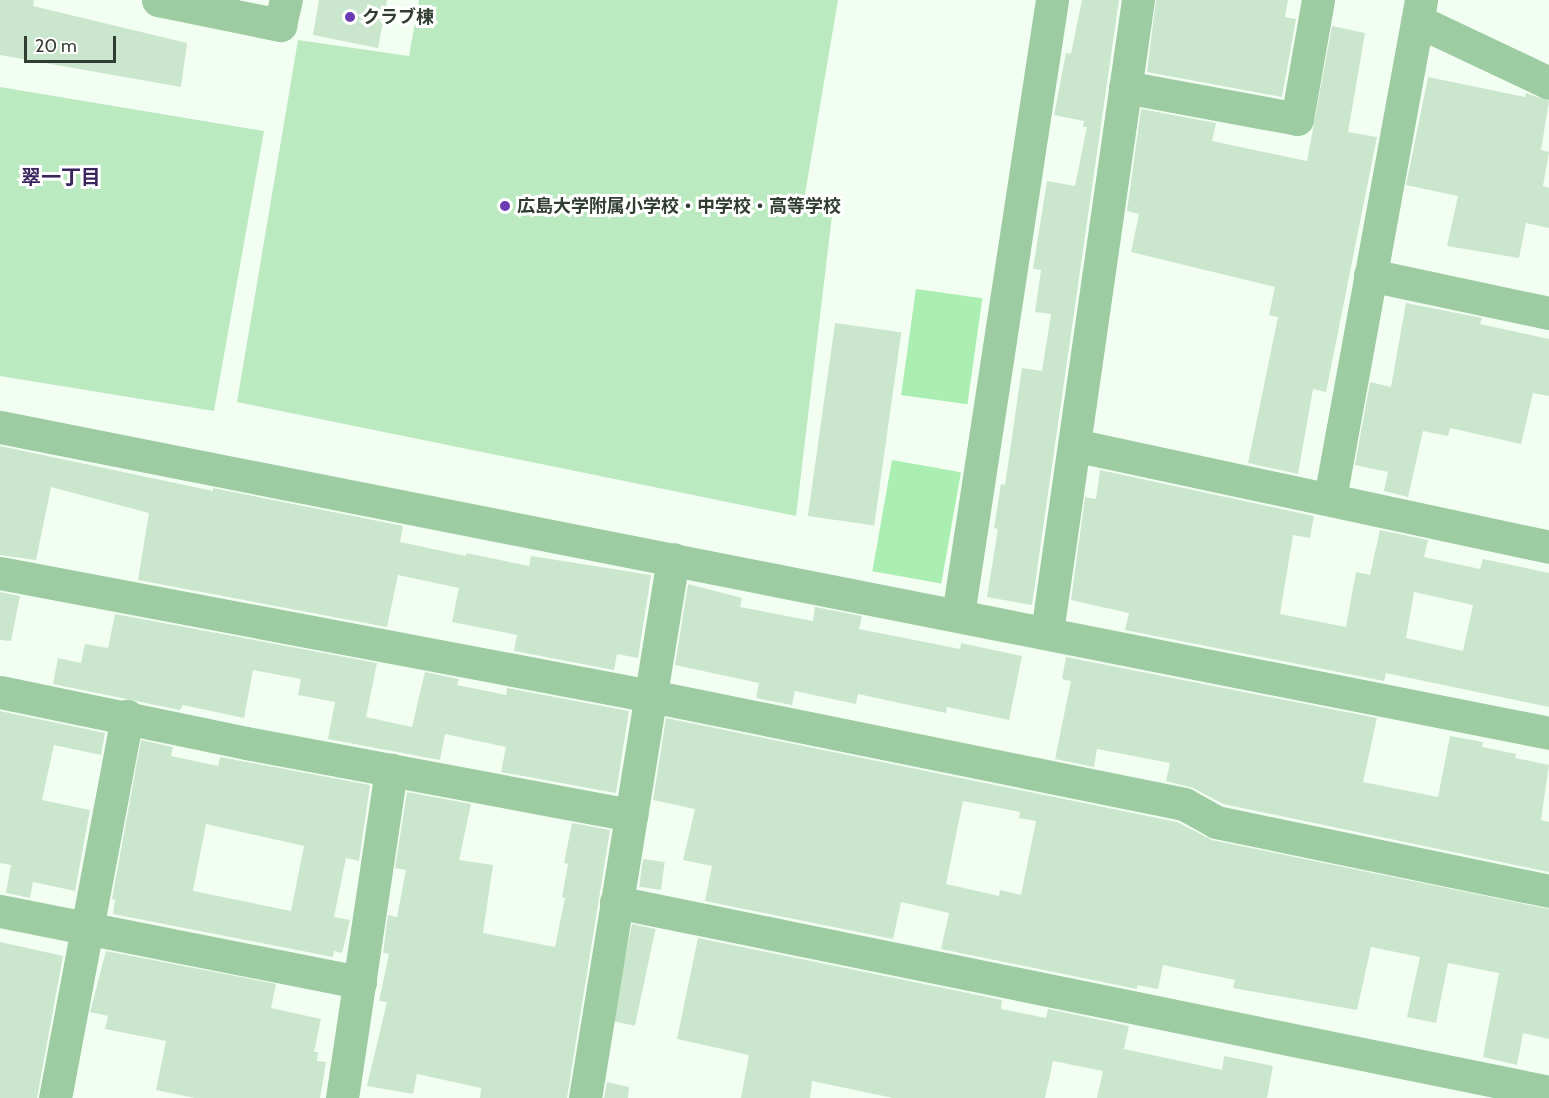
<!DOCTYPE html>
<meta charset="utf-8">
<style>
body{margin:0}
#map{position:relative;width:1549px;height:1098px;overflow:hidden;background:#f3fef3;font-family:Cabin,"Noto Sans JP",sans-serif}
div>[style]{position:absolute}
.green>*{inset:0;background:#bceac0}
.water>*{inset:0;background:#aaefb1;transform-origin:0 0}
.building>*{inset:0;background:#cae6cc;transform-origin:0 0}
.minor>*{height:33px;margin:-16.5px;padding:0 16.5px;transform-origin:16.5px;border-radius:16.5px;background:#9ecca2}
.dots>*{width:16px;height:16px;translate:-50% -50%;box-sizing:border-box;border:3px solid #fff;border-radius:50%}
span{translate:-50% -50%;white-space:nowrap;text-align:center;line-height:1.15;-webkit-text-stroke:6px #fff;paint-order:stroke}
.poi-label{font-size:18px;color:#323d32;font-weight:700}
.left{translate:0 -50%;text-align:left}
.neighbourhood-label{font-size:20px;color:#39245e;font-weight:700}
.scale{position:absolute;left:24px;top:36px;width:92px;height:27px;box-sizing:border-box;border:3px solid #323d32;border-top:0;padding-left:8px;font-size:18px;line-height:21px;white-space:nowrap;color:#323d32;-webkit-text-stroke:4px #fff;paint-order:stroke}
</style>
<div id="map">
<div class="green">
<div style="clip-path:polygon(419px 0,838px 0,804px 200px,834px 199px,796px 516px,237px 402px,298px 40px,409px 56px)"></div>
<div style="clip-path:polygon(0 87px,264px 131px,214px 411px,0 376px)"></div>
</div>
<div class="water">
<div style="left:916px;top:289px;width:67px;height:107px;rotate:8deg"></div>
<div style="left:892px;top:460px;width:70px;height:113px;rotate:10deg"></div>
</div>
<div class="building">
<div style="clip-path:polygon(0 0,34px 0,33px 6px,187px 43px,181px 87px,0 55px)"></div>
<div style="clip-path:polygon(319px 0,387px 0,378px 48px,313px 35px)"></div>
<div style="clip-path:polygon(1082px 0,1119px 0,1032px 605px,987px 597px,998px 529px,994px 528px,1001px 484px,1005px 485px,1022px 368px,1042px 371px,1051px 314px,1035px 312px,1041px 270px,1033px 269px,1047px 181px,1075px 186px,1087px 127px,1083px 127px,1084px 121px,1054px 115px,1066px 53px,1071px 54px)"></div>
<div style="clip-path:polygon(1156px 0,1288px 0,1285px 17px,1296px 19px,1282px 97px,1147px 72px)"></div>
<div style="clip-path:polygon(1332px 26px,1365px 33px,1348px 132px,1377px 137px,1326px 392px,1313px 389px,1298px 474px,1248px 463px,1278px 317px,1269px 315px,1275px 287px,1131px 252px,1139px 214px,1127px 211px,1141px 109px,1216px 123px,1212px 141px,1307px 161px)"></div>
<div style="clip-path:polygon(1428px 77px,1525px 97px,1526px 93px,1549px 101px,1541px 150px,1549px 152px,1543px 186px,1549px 188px,1549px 228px,1526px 223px,1519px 258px,1447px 246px,1458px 196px,1406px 185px)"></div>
<div style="clip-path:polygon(1406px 303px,1482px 318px,1480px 324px,1549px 339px,1549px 396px,1533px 393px,1521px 444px,1450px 428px,1448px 436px,1423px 431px,1408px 497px,1384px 491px,1388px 472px,1355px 465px,1370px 382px,1391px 387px)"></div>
<div style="left:835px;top:323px;width:67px;height:195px;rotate:8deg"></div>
<div style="clip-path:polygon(0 446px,213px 491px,213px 488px,403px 526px,400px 542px,466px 556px,466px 553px,529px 566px,531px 556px,651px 575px,638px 658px,617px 654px,614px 670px,514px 651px,517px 635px,452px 622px,459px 588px,398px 575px,387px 627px,138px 580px,149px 513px,51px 487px,36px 560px,0 555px)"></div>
<div style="clip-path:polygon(evenodd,1100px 470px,1314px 516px,1310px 538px,1293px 535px,1280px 614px,1346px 627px,1356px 572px,1370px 575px,1380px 530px,1428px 540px,1424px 557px,1480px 569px,1483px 559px,1549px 573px,1549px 707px,1386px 673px,1384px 681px,1125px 630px,1129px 613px,1071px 600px,1085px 497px,1096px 499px,1100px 470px,1414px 592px,1473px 605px,1463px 651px,1406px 638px,1414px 592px)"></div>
<div style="clip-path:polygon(688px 584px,742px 598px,740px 607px,813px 621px,815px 607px,862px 616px,859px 629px,960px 649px,961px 643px,1022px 656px,1009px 720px,947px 707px,946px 713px,858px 694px,856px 704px,795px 691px,792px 705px,756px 698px,759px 683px,675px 665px)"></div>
<div style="clip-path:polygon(0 592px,20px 596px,11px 641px,0 640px)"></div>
<div style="clip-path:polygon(115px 614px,377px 663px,366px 717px,412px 727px,425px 672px,459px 679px,457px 685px,506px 695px,507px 688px,629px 711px,616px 793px,501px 772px,506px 747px,445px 734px,440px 760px,328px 739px,335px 702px,298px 695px,301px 679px,253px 670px,244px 718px,183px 705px,180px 710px,53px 684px,58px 658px,81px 663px,85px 644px,108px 648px)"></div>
<div style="clip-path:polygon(1066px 657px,1377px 718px,1363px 782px,1438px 797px,1450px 736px,1483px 742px,1482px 747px,1516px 754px,1515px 758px,1549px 765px,1541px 820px,1549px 822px,1549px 872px,1223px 804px,1193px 788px,1166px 781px,1170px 763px,1097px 749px,1094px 767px,1055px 759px,1071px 681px,1062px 679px)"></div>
<div style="clip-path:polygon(0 711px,105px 733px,101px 755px,54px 745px,42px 800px,90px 810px,75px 891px,33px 882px,30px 898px,6px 893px,11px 865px,0 863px)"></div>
<div style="clip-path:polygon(evenodd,666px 718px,1177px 822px,1212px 840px,1549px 909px,1549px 1039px,1523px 1033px,1517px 1065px,1483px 1057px,1499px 973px,1448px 963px,1436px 1023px,1407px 1017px,1420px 957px,1371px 947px,1357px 1010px,1233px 988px,1235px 980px,1163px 965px,1158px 989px,1137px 985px,1137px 989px,941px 949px,949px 913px,901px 902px,893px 939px,705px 901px,712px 866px,683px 860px,695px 809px,653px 800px,666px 718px,963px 801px,1020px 812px,1019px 818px,1036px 821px,1021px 895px,1000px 890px,999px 896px,946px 884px,963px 801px)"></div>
<div style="clip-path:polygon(evenodd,141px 740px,173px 747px,171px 756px,218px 766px,220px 757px,370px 785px,359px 861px,346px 858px,334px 917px,350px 920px,342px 953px,334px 951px,333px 957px,113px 914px,115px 900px,112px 899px,141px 740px,206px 824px,304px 846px,291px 911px,193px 891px,206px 824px)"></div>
<div style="clip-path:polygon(407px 792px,471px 804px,459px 860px,493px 865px,483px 933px,555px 947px,565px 898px,562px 897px,568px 864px,564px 863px,572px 823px,610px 830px,567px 1098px,480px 1098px,481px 1088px,417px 1074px,413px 1094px,367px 1086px,387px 1002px,379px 1001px,389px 954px,383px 953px,388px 915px,397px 917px,406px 870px,395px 868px)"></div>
<div style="left:643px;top:859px;width:22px;height:28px;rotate:8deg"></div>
<div style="left:632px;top:924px;width:24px;height:99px;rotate:12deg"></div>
<div style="clip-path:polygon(698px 938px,1002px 1000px,1001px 1009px,1046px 1018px,1048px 1009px,1129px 1026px,1124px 1049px,1222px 1070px,1224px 1056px,1273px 1066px,1267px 1098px,1097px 1098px,1103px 1071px,1053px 1061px,1045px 1098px,893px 1098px,812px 1081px,810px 1098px,741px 1098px,749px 1055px,677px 1039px)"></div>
<div style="clip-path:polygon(0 942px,63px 956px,37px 1098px,0 1098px)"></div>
<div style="clip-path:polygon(106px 951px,276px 984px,271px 1008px,321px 1019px,314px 1052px,318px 1052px,317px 1061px,326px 1062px,320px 1098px,195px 1098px,156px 1090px,166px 1041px,105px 1029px,108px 1016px,90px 1012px)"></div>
<div style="clip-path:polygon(607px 1082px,629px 1087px,628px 1098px,604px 1098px)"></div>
</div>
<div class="minor">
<div style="left:158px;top:0;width:125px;rotate:11.6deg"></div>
<div style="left:280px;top:25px;width:26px;rotate:-77deg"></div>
<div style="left:1418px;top:21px;width:145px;rotate:25.3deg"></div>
<div style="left:1125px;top:87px;width:175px;rotate:10.5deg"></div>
<div style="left:1297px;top:119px;width:121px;rotate:-80deg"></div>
<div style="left:1370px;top:275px;width:183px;rotate:12deg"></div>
<div style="left:0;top:427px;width:1579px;rotate:11.17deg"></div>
<div style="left:1074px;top:445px;width:486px;rotate:12.1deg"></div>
<div style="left:1330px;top:498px;width:506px;rotate:-79.64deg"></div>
<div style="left:0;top:573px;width:663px;rotate:10.7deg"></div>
<div style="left:651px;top:696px;width:544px;rotate:11.45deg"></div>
<div style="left:1184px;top:804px;width:37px;rotate:29deg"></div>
<div style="left:1216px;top:822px;width:340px;rotate:11.7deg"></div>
<div style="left:958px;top:615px;width:622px;rotate:-81.31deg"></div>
<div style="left:1047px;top:632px;width:639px;rotate:-81.81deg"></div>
<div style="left:0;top:692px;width:251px;rotate:11.7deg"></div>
<div style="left:246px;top:743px;width:392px;rotate:10.6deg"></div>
<div style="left:616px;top:902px;width:952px;rotate:11.51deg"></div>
<div style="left:0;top:911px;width:367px;rotate:11.2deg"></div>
<div style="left:55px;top:1098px;width:389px;rotate:-79.3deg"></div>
<div style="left:342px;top:1098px;width:332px;rotate:-81.5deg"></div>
<div style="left:585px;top:1098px;width:546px;rotate:-80.73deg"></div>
</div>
<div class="dots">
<div style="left:350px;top:17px;background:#6a3bb2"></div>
<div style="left:505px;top:206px;background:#6a3bb2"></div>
</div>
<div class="poi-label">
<span class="left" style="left:362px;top:17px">クラブ棟</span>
<span class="left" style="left:517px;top:206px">広島大学附属小学校・中学校・高等学校</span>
</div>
<div class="neighbourhood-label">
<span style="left:61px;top:177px">翠一丁目</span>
</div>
<div class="scale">20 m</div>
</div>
